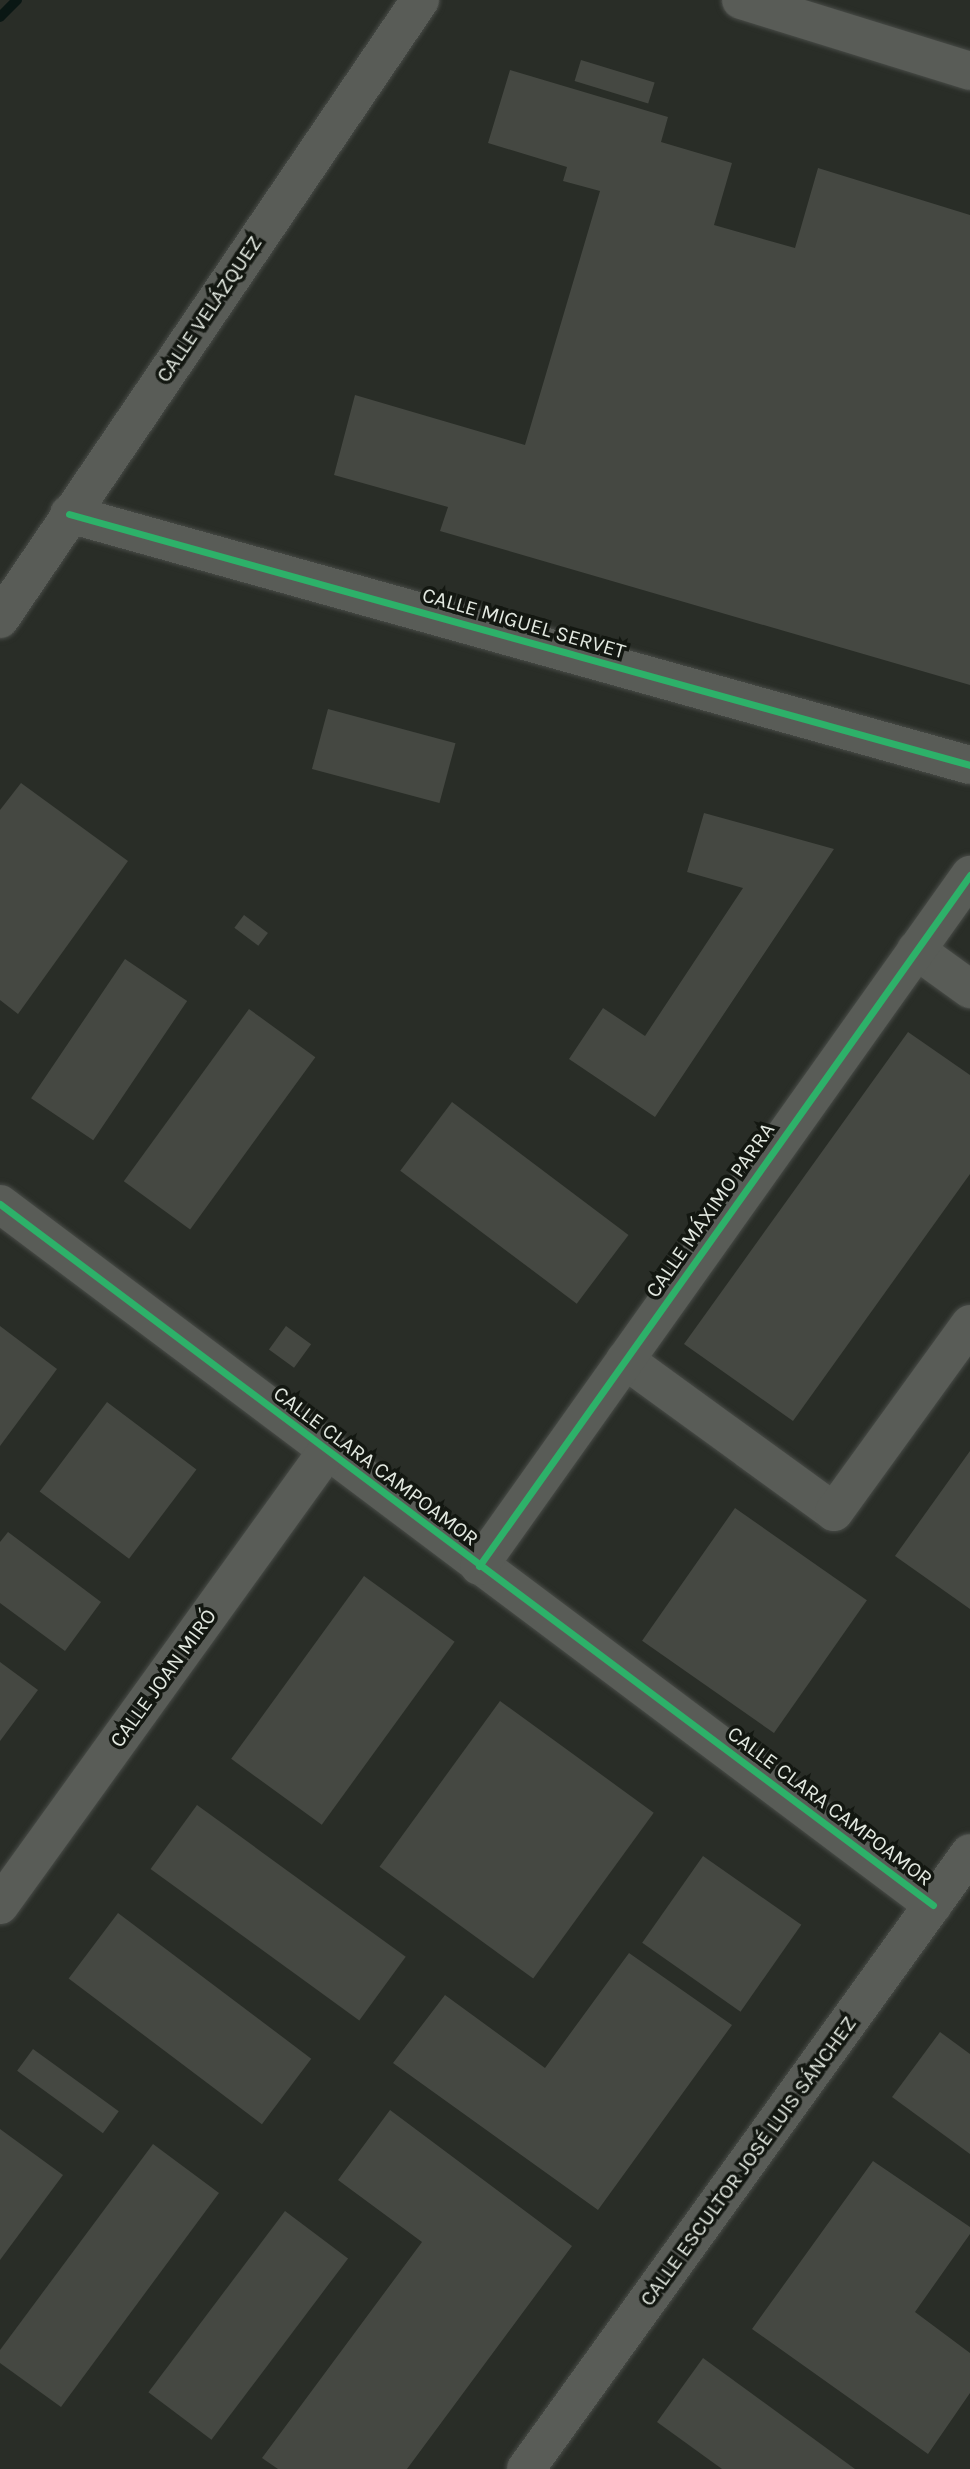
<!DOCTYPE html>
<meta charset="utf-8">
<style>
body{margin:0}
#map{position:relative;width:970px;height:2469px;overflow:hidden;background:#292d27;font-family:Karla,sans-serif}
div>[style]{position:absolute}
.stream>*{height:10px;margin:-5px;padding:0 5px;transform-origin:5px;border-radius:5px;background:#0a1714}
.building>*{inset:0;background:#454842;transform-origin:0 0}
.roads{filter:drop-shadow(0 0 2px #484b47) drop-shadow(0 0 2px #484b47)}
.minor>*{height:38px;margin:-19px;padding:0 19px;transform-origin:19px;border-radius:19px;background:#595c57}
.cycleway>*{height:7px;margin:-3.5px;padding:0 3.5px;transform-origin:3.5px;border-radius:3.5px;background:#2db169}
span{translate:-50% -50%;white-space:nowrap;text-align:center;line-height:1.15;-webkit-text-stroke:7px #131711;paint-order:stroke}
.street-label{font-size:21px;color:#e3e9e1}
</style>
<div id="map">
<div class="stream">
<div style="left:0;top:17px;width:24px;rotate:-45deg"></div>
</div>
<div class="building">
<div style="left:581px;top:60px;width:77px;height:22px;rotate:17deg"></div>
<div style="clip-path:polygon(510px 70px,668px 117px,661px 142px,732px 163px,714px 225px,795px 248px,818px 168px,970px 215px,970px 685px,440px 531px,448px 507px,334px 475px,355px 395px,525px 445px,600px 191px,563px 181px,567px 167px,488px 143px)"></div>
<div style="left:328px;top:709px;width:132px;height:62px;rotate:15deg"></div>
<div style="clip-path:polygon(21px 783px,128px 861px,18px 1014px,0 1000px,0 810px)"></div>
<div style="clip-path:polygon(704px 813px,834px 849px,655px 1117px,569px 1059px,603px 1008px,645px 1036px,743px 888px,687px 872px)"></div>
<div style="left:244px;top:915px;width:30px;height:16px;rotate:37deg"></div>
<div style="left:125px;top:959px;width:75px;height:168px;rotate:34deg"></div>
<div style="left:249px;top:1009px;width:82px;height:213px;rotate:36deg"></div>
<div style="clip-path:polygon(908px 1032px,970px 1075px,970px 1174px,793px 1421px,684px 1344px)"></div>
<div style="left:452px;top:1102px;width:221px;height:86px;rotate:37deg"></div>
<div style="clip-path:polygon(0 1326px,57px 1369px,0 1446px)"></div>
<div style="left:286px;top:1326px;width:31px;height:29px;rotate:36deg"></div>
<div style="left:107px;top:1402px;width:112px;height:112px;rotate:37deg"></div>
<div style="clip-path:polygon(970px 1451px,970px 1609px,895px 1556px)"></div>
<div style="left:735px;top:1508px;width:161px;height:162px;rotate:35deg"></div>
<div style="clip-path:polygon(8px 1532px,101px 1602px,65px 1651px,0 1603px,0 1542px)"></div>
<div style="left:364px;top:1576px;width:112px;height:226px;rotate:36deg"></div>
<div style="clip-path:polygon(0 1662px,38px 1690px,0 1741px)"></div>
<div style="left:500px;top:1701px;width:190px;height:205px;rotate:36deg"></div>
<div style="left:197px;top:1805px;width:258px;height:79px;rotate:36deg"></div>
<div style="left:703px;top:1856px;width:120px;height:106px;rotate:35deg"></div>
<div style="left:118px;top:1913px;width:242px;height:82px;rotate:37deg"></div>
<div style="clip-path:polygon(629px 1953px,732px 2025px,598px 2210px,393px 2063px,445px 1995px,545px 2068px)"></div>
<div style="clip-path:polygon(940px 2032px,970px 2054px,970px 2154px,892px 2097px)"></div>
<div style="left:33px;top:2049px;width:106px;height:27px;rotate:36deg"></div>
<div style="clip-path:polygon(390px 2110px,572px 2246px,407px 2469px,278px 2469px,262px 2458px,422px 2242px,338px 2180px)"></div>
<div style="clip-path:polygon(0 2129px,63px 2175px,0 2260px)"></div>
<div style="clip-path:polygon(153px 2144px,219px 2193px,61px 2407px,0 2363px,0 2350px)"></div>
<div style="clip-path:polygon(873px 2161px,970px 2227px,970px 2234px,915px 2312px,970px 2353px,970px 2393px,928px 2454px,752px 2329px)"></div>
<div style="left:285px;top:2211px;width:79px;height:227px;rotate:37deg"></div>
<div style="clip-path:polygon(703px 2358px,855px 2469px,722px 2469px,657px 2422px)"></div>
</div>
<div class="roads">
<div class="minor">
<div style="left:741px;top:0;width:240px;rotate:17.2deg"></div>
<div style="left:69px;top:514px;width:935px;rotate:15.57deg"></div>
<div style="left:0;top:619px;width:748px;rotate:-55.84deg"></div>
<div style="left:916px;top:950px;width:67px;rotate:35.8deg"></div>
<div style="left:0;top:1204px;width:1167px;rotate:36.92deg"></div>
<div style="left:625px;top:1360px;width:258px;rotate:36deg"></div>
<div style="left:834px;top:1512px;width:232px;rotate:-54.1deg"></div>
<div style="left:479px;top:1566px;width:848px;rotate:-54.6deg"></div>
<div style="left:0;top:1905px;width:560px;rotate:-54.24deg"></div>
<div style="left:526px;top:2469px;width:759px;rotate:-54.22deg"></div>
</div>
</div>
<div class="cycleway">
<div style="left:69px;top:514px;width:935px;rotate:15.57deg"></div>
<div style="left:0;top:1204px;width:1167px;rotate:36.92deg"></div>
<div style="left:479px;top:1566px;width:848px;rotate:-54.6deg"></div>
</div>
<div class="street-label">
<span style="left:209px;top:309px;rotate:-56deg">CALLE VELÁZQUEZ</span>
<span style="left:524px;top:623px;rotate:16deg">CALLE MIGUEL SERVET</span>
<span style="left:710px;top:1210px;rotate:-55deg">CALLE MÁXIMO PARRA</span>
<span style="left:376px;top:1466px;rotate:37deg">CALLE CLARA CAMPOAMOR</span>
<span style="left:163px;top:1678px;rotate:-54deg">CALLE JOAN MIRÓ</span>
<span style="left:830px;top:1806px;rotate:37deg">CALLE CLARA CAMPOAMOR</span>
<span style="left:748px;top:2161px;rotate:-54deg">CALLE ESCULTOR JOSÉ LUIS SÁNCHEZ</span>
</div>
</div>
